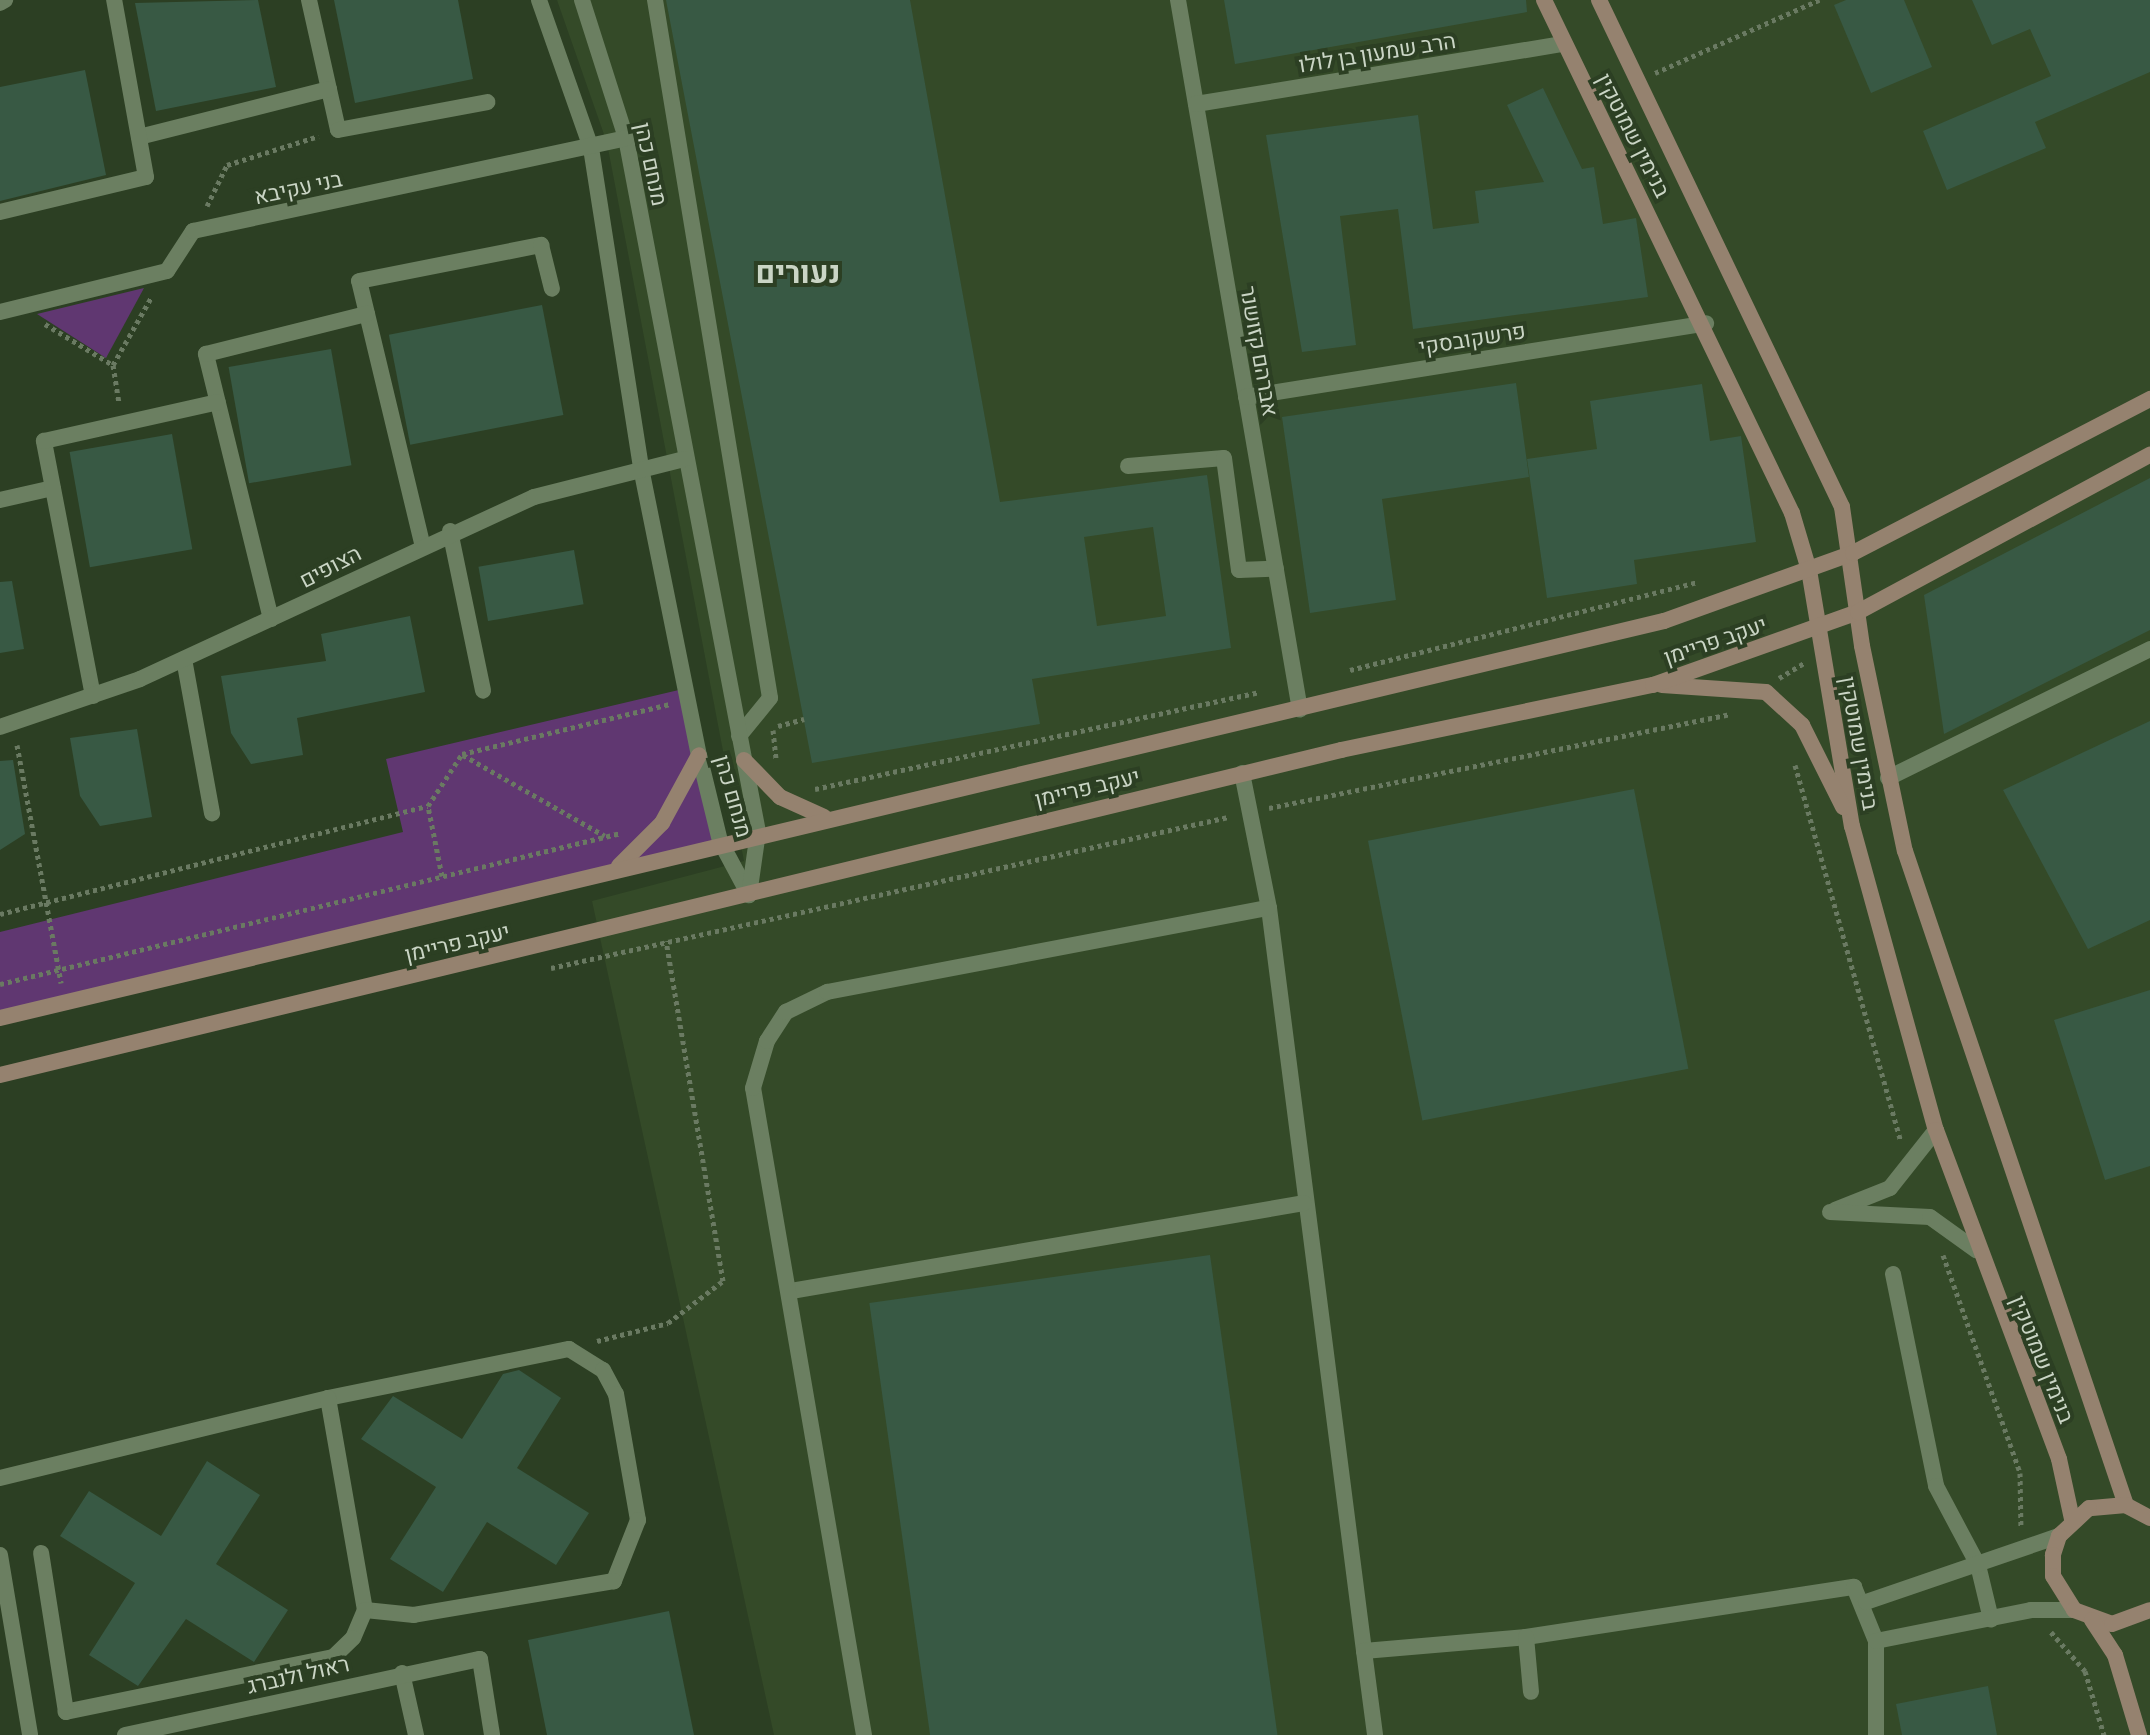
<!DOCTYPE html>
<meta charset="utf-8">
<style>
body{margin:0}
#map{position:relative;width:2150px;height:1735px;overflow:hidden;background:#2c3f23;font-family:Barlow,Heebo,sans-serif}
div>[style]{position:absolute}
.built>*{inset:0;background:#344a28}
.green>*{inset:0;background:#603771}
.building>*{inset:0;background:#385944;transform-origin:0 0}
.path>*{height:5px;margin-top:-2.5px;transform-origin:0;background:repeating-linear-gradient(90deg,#6a7a62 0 4px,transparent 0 8px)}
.lane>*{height:16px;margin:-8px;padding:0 8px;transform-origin:8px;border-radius:8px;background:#6b7f61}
.street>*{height:16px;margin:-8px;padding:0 8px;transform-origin:8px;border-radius:8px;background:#6b7f61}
.secondary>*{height:16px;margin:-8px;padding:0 8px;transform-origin:8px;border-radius:8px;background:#95826f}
span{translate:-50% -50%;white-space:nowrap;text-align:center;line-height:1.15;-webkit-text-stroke:8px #2c3f23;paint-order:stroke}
.street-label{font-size:22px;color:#cad5c5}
.district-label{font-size:30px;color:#cad5c5;font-weight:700}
</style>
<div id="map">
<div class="built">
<div style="clip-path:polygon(557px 0,2150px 0,2150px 1735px,774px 1735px,592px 901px,744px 861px,607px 143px)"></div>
</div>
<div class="green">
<div style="clip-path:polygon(144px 288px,106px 358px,37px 314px)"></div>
<div style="clip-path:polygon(683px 689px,720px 841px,0 1018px,0 932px,403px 832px,386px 759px)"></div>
</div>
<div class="building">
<div style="clip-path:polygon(258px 0,276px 87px,156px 111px,135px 3px)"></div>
<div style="clip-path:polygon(334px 0,458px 0,473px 79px,355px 103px)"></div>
<div style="clip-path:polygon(evenodd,666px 0,910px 0,1000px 502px,1207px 475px,1231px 648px,1032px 679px,1040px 724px,812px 763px,666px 0,1153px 527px,1166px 616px,1097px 626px,1084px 537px,1153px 527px)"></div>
<div style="clip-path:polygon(1224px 0,1526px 0,1527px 12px,1235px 64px)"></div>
<div style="clip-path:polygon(1846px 0,1904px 0,1932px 67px,1871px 93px,1834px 5px)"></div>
<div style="clip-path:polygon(1972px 0,2150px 0,2150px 72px,2035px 122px,2046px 148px,1947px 190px,1923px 131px,2051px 76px,2030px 29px,1992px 45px)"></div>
<div style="clip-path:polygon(85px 70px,106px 175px,0 201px,0 87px)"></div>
<div style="clip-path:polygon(1543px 88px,1582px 169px,1594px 167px,1603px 224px,1636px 218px,1648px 297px,1413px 329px,1398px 209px,1340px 216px,1356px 345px,1302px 352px,1266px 135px,1418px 115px,1433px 229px,1479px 223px,1475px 191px,1544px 182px,1507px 105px)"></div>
<div style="left:542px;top:305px;width:112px;height:156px;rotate:79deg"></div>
<div style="left:331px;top:349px;width:118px;height:104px;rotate:80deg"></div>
<div style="clip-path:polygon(1516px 383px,1529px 477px,1382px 499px,1396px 600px,1310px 613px,1282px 417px)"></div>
<div style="clip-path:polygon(1702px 384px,1710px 441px,1741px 436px,1756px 542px,1634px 560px,1637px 584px,1547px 598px,1527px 459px,1597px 449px,1590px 401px)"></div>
<div style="left:172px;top:434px;width:117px;height:104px;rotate:80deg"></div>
<div style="clip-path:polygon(2150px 478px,2150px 630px,1944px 734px,1924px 595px)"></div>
<div style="left:574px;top:550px;width:55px;height:97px;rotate:80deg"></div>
<div style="clip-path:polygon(12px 581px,24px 649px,0 653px,0 582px)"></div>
<div style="clip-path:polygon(410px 616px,425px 692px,297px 718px,303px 755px,251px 764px,231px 733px,221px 676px,326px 661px,321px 634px)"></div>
<div style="clip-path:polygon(2150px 721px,2150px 920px,2088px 949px,2003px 790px)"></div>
<div style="clip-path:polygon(137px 729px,152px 817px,100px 826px,80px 796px,70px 738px)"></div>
<div style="clip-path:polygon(13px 760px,25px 834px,0 850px,0 761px)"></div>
<div style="left:1634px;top:789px;width:285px;height:271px;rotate:79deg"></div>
<div style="clip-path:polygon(2150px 990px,2150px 1166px,2105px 1180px,2054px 1020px)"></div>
<div style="left:1210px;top:1255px;width:485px;height:344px;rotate:82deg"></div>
<div style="clip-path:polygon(519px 1370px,561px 1398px,517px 1468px,589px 1513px,556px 1565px,487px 1522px,443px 1592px,390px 1559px,436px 1487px,361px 1439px,393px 1396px,462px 1439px,503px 1374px)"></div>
<div style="clip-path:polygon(207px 1461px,260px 1495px,216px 1564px,288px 1610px,254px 1662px,186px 1619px,138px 1686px,89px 1655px,135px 1583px,60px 1536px,89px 1491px,161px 1536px)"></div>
<div style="clip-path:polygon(669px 1611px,694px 1735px,547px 1735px,528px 1640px)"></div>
<div style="clip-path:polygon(1988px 1686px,1997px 1735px,1902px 1735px,1896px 1704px)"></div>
</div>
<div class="path">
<div style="left:1655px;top:73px;width:180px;rotate:-24deg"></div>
<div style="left:207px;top:206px;width:46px;rotate:-64deg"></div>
<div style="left:227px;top:165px;width:96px;rotate:-17.5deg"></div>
<div style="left:45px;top:324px;width:79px;rotate:31.1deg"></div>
<div style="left:113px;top:365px;width:79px;rotate:-60.5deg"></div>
<div style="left:113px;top:365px;width:38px;rotate:81deg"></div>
<div style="left:1350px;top:670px;width:358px;rotate:-14.2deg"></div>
<div style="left:1779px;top:678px;width:29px;rotate:-31deg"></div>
<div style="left:778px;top:726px;width:27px;rotate:-15deg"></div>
<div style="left:773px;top:730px;width:30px;rotate:84deg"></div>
<div style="left:17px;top:745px;width:242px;rotate:79.5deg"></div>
<div style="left:463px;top:755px;width:163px;rotate:29.7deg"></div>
<div style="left:1795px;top:765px;width:391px;rotate:74.3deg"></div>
<div style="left:815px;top:789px;width:454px;rotate:-12.3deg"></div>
<div style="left:1269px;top:808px;width:470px;rotate:-11.5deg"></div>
<div style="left:442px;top:876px;width:71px;rotate:-101.3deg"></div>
<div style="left:428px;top:806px;width:62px;rotate:-56.8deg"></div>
<div style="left:462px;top:754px;width:214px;rotate:-13.5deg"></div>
<div style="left:0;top:914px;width:441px;rotate:-14.2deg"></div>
<div style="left:551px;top:968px;width:694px;rotate:-12.57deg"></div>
<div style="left:0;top:984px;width:639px;rotate:-13.67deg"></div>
<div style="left:1943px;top:1255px;width:231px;rotate:70.5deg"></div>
<div style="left:2020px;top:1473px;width:55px;rotate:89deg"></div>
<div style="left:597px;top:1341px;width:73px;rotate:-14.2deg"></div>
<div style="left:668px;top:1323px;width:69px;rotate:-37.4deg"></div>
<div style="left:723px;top:1281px;width:345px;rotate:-99.5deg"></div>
<div style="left:2051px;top:1632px;width:52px;rotate:48.9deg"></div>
<div style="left:2085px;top:1671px;width:67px;rotate:73.5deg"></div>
</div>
<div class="lane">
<div style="left:309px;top:0;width:133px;rotate:77.4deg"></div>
<div style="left:338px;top:130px;width:152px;rotate:-10.6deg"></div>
<div style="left:655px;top:0;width:707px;rotate:80.64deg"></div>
<div style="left:770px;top:698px;width:49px;rotate:129.2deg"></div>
<div style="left:139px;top:137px;width:196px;rotate:-14.2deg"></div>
<div style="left:0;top:212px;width:150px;rotate:-13.5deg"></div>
<div style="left:146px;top:177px;width:180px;rotate:-100.2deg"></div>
<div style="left:1128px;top:466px;width:96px;rotate:-4.8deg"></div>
<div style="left:1224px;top:458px;width:113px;rotate:82.4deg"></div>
<div style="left:1239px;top:570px;width:37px;rotate:-2deg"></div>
<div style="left:0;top:500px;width:54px;rotate:-12.8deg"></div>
<div style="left:450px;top:531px;width:163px;rotate:78.3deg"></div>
<div style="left:422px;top:543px;width:269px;rotate:-103.5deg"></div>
<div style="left:359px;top:281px;width:186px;rotate:-11.2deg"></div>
<div style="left:541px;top:245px;width:45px;rotate:76deg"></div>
<div style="left:271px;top:619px;width:273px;rotate:-103.8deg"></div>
<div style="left:206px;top:354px;width:166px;rotate:-14deg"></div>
<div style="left:184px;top:659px;width:157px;rotate:79.7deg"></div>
<div style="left:93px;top:696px;width:260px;rotate:-100.9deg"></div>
<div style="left:44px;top:441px;width:178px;rotate:-12.6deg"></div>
<div style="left:1242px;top:773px;width:138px;rotate:78.7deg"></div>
<div style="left:1269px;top:908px;width:749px;rotate:82.71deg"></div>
<div style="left:1364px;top:1651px;width:163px;rotate:-4.9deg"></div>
<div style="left:1526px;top:1637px;width:332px;rotate:-8.7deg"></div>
<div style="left:1854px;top:1587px;width:58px;rotate:67.8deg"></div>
<div style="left:1876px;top:1641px;width:94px;rotate:90deg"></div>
<div style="left:1888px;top:778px;width:292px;rotate:-26.2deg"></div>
<div style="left:1835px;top:1210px;width:59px;rotate:-21.8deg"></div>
<div style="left:1890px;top:1188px;width:74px;rotate:-51.6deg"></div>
<div style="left:1830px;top:1212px;width:100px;rotate:2.9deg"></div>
<div style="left:1930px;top:1217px;width:57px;rotate:35.7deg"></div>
<div style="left:1893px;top:1274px;width:216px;rotate:78.5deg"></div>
<div style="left:1936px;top:1486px;width:89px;rotate:62deg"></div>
<div style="left:1978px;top:1565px;width:56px;rotate:76.5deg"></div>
<div style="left:791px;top:1291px;width:520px;rotate:-9.73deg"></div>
<div style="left:328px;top:1398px;width:246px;rotate:-11.5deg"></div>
<div style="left:569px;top:1349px;width:40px;rotate:32deg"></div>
<div style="left:603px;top:1370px;width:27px;rotate:62deg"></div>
<div style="left:616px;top:1394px;width:128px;rotate:80.1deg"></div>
<div style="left:638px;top:1520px;width:66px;rotate:111.5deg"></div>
<div style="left:614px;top:1581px;width:203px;rotate:170.4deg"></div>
<div style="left:414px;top:1615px;width:49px;rotate:-174.2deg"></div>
<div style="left:0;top:1478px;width:338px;rotate:-13.7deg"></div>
<div style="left:328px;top:1398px;width:215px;rotate:80.1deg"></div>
<div style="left:365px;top:1610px;width:30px;rotate:113deg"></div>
<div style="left:353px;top:1638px;width:28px;rotate:136deg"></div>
<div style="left:333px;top:1657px;width:273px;rotate:168.4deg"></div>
<div style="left:66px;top:1712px;width:161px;rotate:-98.9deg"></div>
<div style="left:1526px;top:1637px;width:55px;rotate:84.8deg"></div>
<div style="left:1364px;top:1651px;width:85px;rotate:82.5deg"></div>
<div style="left:480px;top:1659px;width:77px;rotate:81deg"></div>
<div style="left:402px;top:1673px;width:64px;rotate:77.3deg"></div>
<div style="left:864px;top:1735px;width:656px;rotate:-99.73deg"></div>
<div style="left:753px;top:1088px;width:49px;rotate:-73.4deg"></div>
<div style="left:767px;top:1041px;width:35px;rotate:-57deg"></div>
<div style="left:786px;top:1012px;width:46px;rotate:-26deg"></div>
<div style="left:827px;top:992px;width:450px;rotate:-10.8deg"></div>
</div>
<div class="street">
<div style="left:539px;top:0;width:157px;rotate:70.6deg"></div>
<div style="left:591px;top:148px;width:329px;rotate:81.1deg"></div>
<div style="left:642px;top:473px;width:288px;rotate:78.6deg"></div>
<div style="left:699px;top:755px;width:89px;rotate:76.3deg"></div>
<div style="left:720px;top:841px;width:61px;rotate:61.8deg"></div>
<div style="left:582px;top:0;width:145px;rotate:72.3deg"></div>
<div style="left:626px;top:138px;width:706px;rotate:79.23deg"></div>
<div style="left:758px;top:832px;width:64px;rotate:98.1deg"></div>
<div style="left:1178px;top:0;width:720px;rotate:80.25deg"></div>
<div style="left:0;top:3px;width:6px;rotate:-31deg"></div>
<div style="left:1196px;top:104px;width:373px;rotate:-9.3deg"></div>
<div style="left:0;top:312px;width:172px;rotate:-13.8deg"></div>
<div style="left:167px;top:271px;width:48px;rotate:-57deg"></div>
<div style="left:193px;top:231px;width:443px;rotate:-12.1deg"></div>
<div style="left:1246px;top:397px;width:466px;rotate:-9.1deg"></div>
<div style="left:0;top:727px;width:148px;rotate:-18.9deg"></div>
<div style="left:140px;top:679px;width:434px;rotate:-24.8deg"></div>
<div style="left:534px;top:497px;width:155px;rotate:-14.2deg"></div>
<div style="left:0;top:1555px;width:182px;rotate:80.5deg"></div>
<div style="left:1866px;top:1602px;width:204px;rotate:-18.9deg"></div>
<div style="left:1876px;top:1641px;width:158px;rotate:-11.3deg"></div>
<div style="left:2031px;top:1610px;width:43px"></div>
<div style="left:125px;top:1735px;width:363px;rotate:-12.1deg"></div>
</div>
<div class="secondary">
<div style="left:1544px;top:0;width:570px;rotate:64.2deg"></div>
<div style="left:1792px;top:513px;width:59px;rotate:73.4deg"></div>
<div style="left:1809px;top:570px;width:260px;rotate:80.5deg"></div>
<div style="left:1852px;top:826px;width:315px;rotate:74.6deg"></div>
<div style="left:1936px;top:1130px;width:351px;rotate:69.5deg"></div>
<div style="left:2059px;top:1459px;width:61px;rotate:77.8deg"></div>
<div style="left:1599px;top:0;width:562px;rotate:64.39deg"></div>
<div style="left:1842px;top:507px;width:140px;rotate:81.8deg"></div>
<div style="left:1862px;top:646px;width:209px;rotate:78.2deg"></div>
<div style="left:1905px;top:851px;width:690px;rotate:71.33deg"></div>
<div style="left:1662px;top:685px;width:104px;rotate:3.9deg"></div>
<div style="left:1766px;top:692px;width:49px;rotate:42.5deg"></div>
<div style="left:1802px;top:725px;width:92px;rotate:63.4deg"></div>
<div style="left:744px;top:760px;width:52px;rotate:45.8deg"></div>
<div style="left:780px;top:797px;width:48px;rotate:24.4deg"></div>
<div style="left:619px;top:866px;width:61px;rotate:-45deg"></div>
<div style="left:662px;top:823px;width:77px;rotate:-61.4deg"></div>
<div style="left:0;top:1018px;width:1711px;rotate:-13.42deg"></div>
<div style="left:1664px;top:621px;width:201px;rotate:-19.8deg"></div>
<div style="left:1853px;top:553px;width:335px;rotate:-27.4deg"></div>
<div style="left:0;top:1075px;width:1380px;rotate:-13.62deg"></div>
<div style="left:1341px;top:750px;width:319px;rotate:-11.8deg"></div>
<div style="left:1653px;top:685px;width:218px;rotate:-19.6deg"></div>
<div style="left:1858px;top:612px;width:332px;rotate:-28.3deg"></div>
<div style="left:2150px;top:1518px;width:27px;rotate:-152deg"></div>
<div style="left:2126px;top:1505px;width:37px;rotate:175deg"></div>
<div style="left:2089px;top:1508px;width:41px;rotate:137deg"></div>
<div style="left:2059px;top:1536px;width:20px;rotate:108deg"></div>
<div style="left:2053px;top:1555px;width:21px;rotate:90deg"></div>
<div style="left:2053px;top:1576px;width:40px;rotate:58deg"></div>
<div style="left:2074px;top:1610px;width:40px;rotate:20.2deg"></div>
<div style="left:2112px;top:1624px;width:40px;rotate:-20.2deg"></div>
<div style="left:2092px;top:1620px;width:42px;rotate:56.7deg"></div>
<div style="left:2115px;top:1655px;width:84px;rotate:73.3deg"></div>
</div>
<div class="street-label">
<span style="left:1377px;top:52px;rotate:-9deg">הרב שמעון בן לולו</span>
<span style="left:1634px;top:135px;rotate:63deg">בנימין שמוטקין</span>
<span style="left:652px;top:164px;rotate:78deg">מנחם כהן</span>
<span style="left:298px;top:187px;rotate:-12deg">בני עקיבא</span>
<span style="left:1472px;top:338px;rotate:-9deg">פרשקובסקי</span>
<span style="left:1260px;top:351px;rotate:80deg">אברהם קזושנר</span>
<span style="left:330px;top:566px;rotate:-27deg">הצופים</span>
<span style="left:1715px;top:640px;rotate:-19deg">יעקב פריימן</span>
<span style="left:1860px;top:743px;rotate:80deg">בנימין שמוטקין</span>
<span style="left:1087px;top:787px;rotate:-13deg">יעקב פריימן</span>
<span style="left:734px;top:796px;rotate:74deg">מנחם כהן</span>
<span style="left:457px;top:942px;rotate:-13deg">יעקב פריימן</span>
<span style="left:2043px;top:1359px;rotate:68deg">בנימין שמוטקין</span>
<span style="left:298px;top:1674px;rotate:-13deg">ראול ולנברג</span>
</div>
<div class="district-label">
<span style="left:798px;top:271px">נעורים</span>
</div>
</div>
